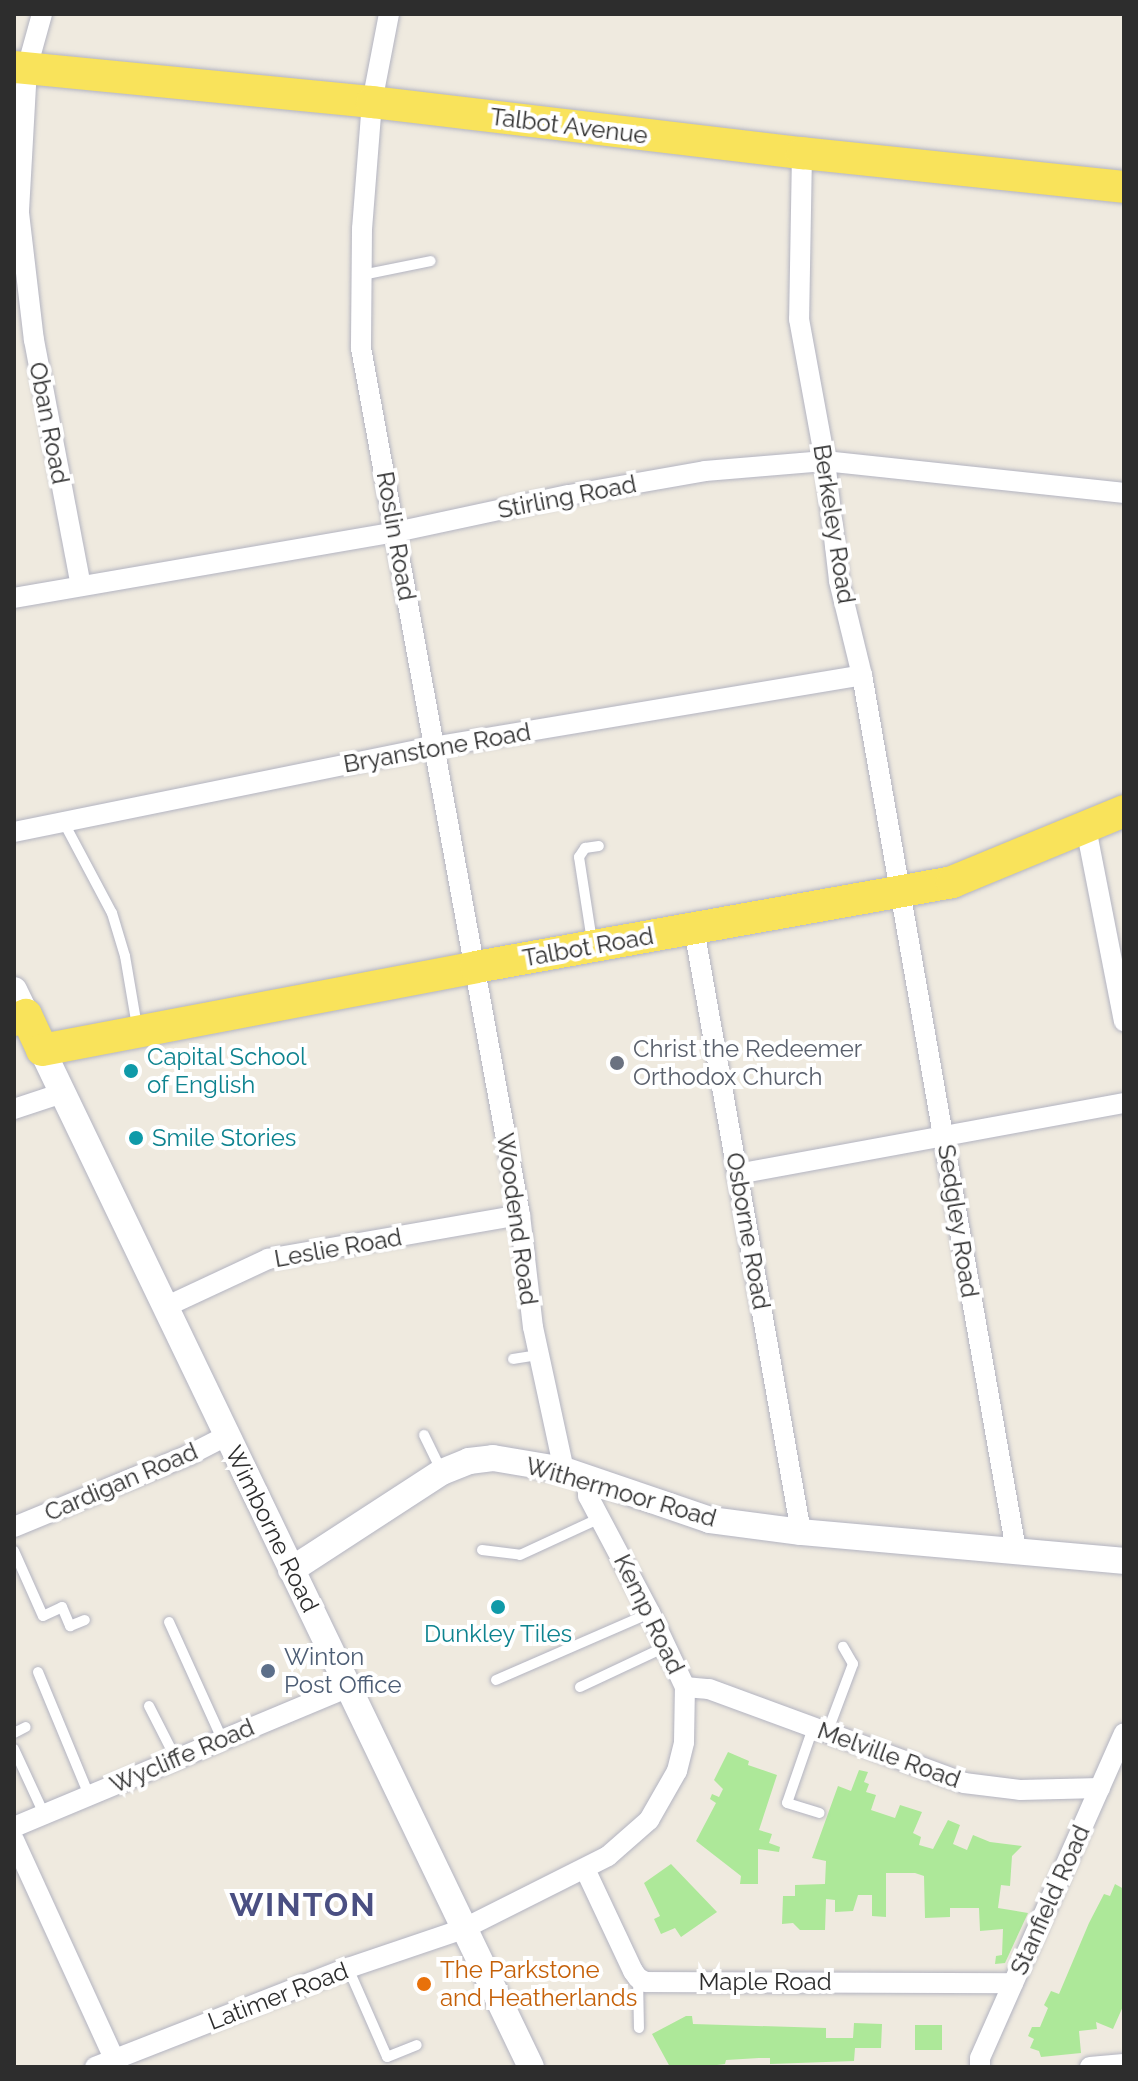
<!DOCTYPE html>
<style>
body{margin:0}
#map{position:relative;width:1138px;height:2081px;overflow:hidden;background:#efeadf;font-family:Raleway,sans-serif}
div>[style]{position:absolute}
.green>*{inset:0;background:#ade899;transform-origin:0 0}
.roads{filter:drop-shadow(0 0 2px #b3b4c1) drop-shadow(0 0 2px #b3b4c1)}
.service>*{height:10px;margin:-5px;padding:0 5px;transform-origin:5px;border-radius:5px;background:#fff}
.minor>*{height:20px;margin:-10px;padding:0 10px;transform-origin:10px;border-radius:10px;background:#fff}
.tertiary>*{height:26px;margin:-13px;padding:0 13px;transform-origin:13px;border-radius:13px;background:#fff}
.primary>*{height:32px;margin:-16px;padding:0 16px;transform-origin:16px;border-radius:16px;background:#f9e35b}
.dots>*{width:22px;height:22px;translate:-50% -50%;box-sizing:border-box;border:4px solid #fff;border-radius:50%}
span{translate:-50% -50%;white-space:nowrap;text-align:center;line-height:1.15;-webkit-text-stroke:8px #fff;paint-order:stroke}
.street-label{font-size:24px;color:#2d2d2d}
.worship-label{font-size:24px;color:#5b616d}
.left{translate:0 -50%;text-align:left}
.culture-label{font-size:24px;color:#0d838f}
.service-label{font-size:24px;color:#4e5e75}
.food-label{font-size:24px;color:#c56008}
.district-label{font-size:32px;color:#4a4f82;font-weight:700;letter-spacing:2px}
.frame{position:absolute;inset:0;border:16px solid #2d2d2d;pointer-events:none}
</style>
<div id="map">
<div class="green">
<div style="clip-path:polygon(728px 1752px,749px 1761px,748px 1765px,777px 1775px,759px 1830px,772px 1834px,769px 1843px,780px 1847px,779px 1852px,758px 1849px,758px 1884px,740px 1884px,741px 1876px,696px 1841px,716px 1803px,710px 1799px,712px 1794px,719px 1797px,723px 1789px,714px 1780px)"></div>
<div style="clip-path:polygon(859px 1770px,868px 1772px,864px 1782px,869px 1784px,866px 1792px,876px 1795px,871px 1810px,895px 1818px,900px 1805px,922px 1812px,913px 1833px,921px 1837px,919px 1845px,933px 1849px,948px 1820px,960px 1825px,953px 1844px,967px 1850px,973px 1835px,990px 1842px,1022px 1846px,1012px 1856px,1010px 1886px,1001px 1885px,998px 1908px,1028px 1913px,1005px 1963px,995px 1964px,996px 1956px,1002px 1955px,1003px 1929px,980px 1931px,979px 1908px,950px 1908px,950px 1917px,925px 1918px,924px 1876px,915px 1873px,886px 1873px,886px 1917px,872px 1916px,872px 1895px,858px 1895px,853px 1911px,835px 1912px,835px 1900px,826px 1899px,825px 1930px,800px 1930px,793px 1923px,782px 1924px,783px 1896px,795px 1896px,795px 1885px,825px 1884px,826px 1861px,812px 1858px,838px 1786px,851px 1791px)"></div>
<div style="clip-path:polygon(671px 1864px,717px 1912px,681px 1937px,675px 1928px,661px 1934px,654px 1919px,660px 1916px,644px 1883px)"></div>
<div style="clip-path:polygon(1115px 1884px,1124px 1889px,1124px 2004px,1113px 2029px,1096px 2022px,1097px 2029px,1079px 2031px,1081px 2053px,1041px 2057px,1039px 2051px,1030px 2048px,1034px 2039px,1028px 2036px,1032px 2027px,1040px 2027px,1048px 2008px,1044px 2005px,1051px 1991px,1059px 1994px,1089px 1923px,1104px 1894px,1110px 1896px)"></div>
<div style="clip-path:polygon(686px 2016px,692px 2016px,693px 2024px,826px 2028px,826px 2038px,853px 2038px,854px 2023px,882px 2024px,881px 2048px,855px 2048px,854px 2061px,770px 2064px,770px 2058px,759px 2058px,726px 2060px,725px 2064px,717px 2065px,670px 2067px,652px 2034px)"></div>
<div style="left:915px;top:2025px;width:27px;height:25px"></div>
</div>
<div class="roads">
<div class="service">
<div style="left:362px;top:275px;width:70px;rotate:-11.5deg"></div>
<div style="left:63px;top:821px;width:104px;rotate:62deg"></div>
<div style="left:112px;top:913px;width:45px;rotate:73.2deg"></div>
<div style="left:125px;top:956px;width:71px;rotate:80.3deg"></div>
<div style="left:592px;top:941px;width:85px;rotate:-98.8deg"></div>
<div style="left:579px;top:857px;width:11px;rotate:-56deg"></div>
<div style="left:585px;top:848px;width:14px;rotate:-8deg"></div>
<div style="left:513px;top:1359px;width:26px;rotate:-9deg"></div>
<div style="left:424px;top:1435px;width:39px;rotate:64deg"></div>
<div style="left:482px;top:1550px;width:38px;rotate:7deg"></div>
<div style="left:520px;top:1555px;width:88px;rotate:-24.8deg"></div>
<div style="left:14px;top:1551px;width:71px;rotate:66deg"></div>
<div style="left:43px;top:1616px;width:21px;rotate:-25deg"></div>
<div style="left:62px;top:1607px;width:21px;rotate:67deg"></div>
<div style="left:70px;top:1626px;width:16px;rotate:-22deg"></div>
<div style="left:169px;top:1622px;width:128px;rotate:65.6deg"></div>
<div style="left:38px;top:1672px;width:133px;rotate:67.5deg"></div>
<div style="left:496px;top:1680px;width:168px;rotate:-23.5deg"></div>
<div style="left:580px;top:1687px;width:96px;rotate:-25.2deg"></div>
<div style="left:149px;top:1706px;width:59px;rotate:63deg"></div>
<div style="left:813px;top:1728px;width:79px;rotate:109.1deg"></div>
<div style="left:787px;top:1803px;width:34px;rotate:17deg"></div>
<div style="left:14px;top:1733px;width:13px;rotate:-27deg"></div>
<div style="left:827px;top:1733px;width:74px;rotate:-69.4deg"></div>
<div style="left:853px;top:1664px;width:20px;rotate:-120deg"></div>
<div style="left:14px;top:1749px;width:72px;rotate:65.2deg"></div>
<div style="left:348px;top:1968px;width:97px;rotate:66.3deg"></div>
<div style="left:387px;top:2057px;width:32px;rotate:-22deg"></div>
<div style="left:638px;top:1978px;width:50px;rotate:88.9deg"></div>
</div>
<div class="minor">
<div style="left:42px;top:14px;width:56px;rotate:105.5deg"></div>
<div style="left:27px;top:68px;width:145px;rotate:93.2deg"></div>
<div style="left:19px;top:213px;width:128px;rotate:83.3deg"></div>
<div style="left:34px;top:340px;width:250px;rotate:79.2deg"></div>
<div style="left:389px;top:14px;width:90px;rotate:100.9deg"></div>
<div style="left:372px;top:102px;width:127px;rotate:94.5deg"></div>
<div style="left:362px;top:229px;width:119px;rotate:90.5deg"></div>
<div style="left:361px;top:348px;width:881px;rotate:79.61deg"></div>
<div style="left:520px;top:1215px;width:113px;rotate:83.4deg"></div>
<div style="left:533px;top:1327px;width:146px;rotate:77.8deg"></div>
<div style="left:802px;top:153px;width:166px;rotate:91deg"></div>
<div style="left:799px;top:319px;width:144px;rotate:79.6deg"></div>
<div style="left:825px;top:461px;width:121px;rotate:83.3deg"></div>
<div style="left:839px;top:581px;width:97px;rotate:76.3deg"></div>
<div style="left:862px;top:675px;width:888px;rotate:80.02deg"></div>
<div style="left:14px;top:598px;width:388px;rotate:-9.8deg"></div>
<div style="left:396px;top:532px;width:177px;rotate:-12.1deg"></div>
<div style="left:569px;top:495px;width:138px;rotate:-10deg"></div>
<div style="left:705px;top:471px;width:120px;rotate:-4.8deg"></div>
<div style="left:825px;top:461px;width:301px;rotate:6.1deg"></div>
<div style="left:1086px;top:828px;width:197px;rotate:78.9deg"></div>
<div style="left:14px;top:832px;width:428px;rotate:-11.5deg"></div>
<div style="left:433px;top:747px;width:435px;rotate:-9.5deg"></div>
<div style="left:694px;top:929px;width:612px;rotate:79.94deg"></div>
<div style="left:14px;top:1109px;width:51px;rotate:-18.4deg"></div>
<div style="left:737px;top:1174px;width:393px;rotate:-10.4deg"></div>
<div style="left:165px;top:1307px;width:114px;rotate:-25deg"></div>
<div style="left:268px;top:1259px;width:256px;rotate:-9.9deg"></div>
<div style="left:14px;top:1527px;width:189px;rotate:-22.4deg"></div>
<div style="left:189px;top:1455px;width:42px;rotate:-27.2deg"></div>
<div style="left:685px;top:1687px;width:24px;rotate:5deg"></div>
<div style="left:709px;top:1689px;width:272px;rotate:20.2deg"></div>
<div style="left:964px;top:1783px;width:56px;rotate:7.1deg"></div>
<div style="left:1020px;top:1790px;width:80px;rotate:-1.4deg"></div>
<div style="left:14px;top:1827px;width:363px;rotate:-22.7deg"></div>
<div style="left:14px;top:1840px;width:250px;rotate:65.4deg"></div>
<div style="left:585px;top:1869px;width:113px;rotate:64.8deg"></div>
<div style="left:633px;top:1971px;width:9px;rotate:54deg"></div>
<div style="left:638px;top:1978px;width:9px;rotate:27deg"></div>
<div style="left:646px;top:1982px;width:367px;rotate:0.2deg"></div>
<div style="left:95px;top:2067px;width:272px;rotate:-21.4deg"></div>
<div style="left:348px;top:1968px;width:121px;rotate:-18.7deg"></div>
<div style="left:463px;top:1929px;width:162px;rotate:-26.7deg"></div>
<div style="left:608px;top:1856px;width:55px;rotate:-41.3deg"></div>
<div style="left:649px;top:1820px;width:56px;rotate:-60.3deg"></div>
<div style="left:677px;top:1771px;width:30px;rotate:-76deg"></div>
<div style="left:684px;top:1742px;width:55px;rotate:-89deg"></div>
<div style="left:685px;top:1687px;width:82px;rotate:-115.3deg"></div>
<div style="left:650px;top:1613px;width:132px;rotate:-117.9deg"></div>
<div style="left:588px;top:1496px;width:18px;rotate:-90deg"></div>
<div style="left:980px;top:2067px;width:9px;rotate:-90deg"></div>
<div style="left:980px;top:2058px;width:355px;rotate:-66.1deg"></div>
<div style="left:1090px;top:2067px;width:34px;rotate:-5deg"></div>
</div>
<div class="tertiary">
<div style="left:14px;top:990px;width:28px;rotate:64deg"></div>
<div style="left:42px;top:1050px;width:1128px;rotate:64.32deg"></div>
<div style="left:291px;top:1570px;width:180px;rotate:-33deg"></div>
<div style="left:442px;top:1472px;width:29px;rotate:-22deg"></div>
<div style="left:469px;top:1461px;width:24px;rotate:-7deg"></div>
<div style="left:493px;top:1458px;width:72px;rotate:9.6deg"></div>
<div style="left:564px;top:1470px;width:154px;rotate:18.9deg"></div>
<div style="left:710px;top:1520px;width:92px;rotate:7.5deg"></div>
<div style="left:801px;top:1532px;width:324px;rotate:5.1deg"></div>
</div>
<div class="primary">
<div style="left:14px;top:67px;width:360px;rotate:5.6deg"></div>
<div style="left:372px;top:102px;width:433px;rotate:6.8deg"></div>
<div style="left:802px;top:153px;width:324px;rotate:6deg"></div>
<div style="left:14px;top:1020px;width:13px;rotate:-23deg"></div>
<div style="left:26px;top:1015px;width:38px;rotate:65deg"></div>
<div style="left:42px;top:1050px;width:442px;rotate:-10.8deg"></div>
<div style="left:476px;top:967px;width:484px;rotate:-10.1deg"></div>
<div style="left:952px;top:882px;width:186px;rotate:-22.4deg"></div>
</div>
</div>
<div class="dots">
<div style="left:617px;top:1063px;background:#6b7280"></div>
<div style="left:131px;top:1071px;background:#0f9aa8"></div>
<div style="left:136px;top:1138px;background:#0f9aa8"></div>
<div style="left:498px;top:1607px;background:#0f9aa8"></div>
<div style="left:268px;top:1671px;background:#5c6f8a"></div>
<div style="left:424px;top:1984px;background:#e8710a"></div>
</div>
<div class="street-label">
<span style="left:569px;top:126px;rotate:7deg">Talbot Avenue</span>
<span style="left:49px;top:423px;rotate:79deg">Oban Road</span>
<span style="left:567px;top:497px;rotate:-11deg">Stirling Road</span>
<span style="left:834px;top:524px;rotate:81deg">Berkeley Road</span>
<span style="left:396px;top:536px;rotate:80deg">Roslin Road</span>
<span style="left:437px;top:748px;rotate:-10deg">Bryanstone Road</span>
<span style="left:588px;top:947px;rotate:-10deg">Talbot Road</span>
<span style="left:517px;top:1219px;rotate:82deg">Woodend Road</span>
<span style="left:958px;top:1221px;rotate:81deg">Sedgley Road</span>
<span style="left:748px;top:1231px;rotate:80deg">Osborne Road</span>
<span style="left:338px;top:1248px;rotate:-10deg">Leslie Road</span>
<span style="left:121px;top:1482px;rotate:-23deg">Cardigan Road</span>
<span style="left:621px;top:1492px;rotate:16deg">Withermoor Road</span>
<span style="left:272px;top:1529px;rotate:64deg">Wimborne Road</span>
<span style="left:649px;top:1614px;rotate:64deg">Kemp Road</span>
<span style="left:889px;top:1755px;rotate:20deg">Melville Road</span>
<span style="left:182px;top:1756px;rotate:-23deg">Wycliffe Road</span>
<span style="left:1050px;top:1900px;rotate:-66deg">Stanfield Road</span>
<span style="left:765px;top:1982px">Maple Road</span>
<span style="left:278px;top:1996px;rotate:-21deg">Latimer Road</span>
</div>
<div class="worship-label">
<span class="left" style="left:633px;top:1063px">Christ the Redeemer<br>Orthodox Church</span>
</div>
<div class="culture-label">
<span class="left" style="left:147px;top:1071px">Capital School<br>of English</span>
<span class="left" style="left:152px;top:1138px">Smile Stories</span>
<span style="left:498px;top:1634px">Dunkley Tiles</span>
</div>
<div class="service-label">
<span class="left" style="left:284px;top:1671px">Winton<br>Post Office</span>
</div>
<div class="food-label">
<span class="left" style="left:440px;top:1984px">The Parkstone<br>and Heatherlands</span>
</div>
<div class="district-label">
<span style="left:303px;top:1905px">WINTON</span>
</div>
<div class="frame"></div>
</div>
